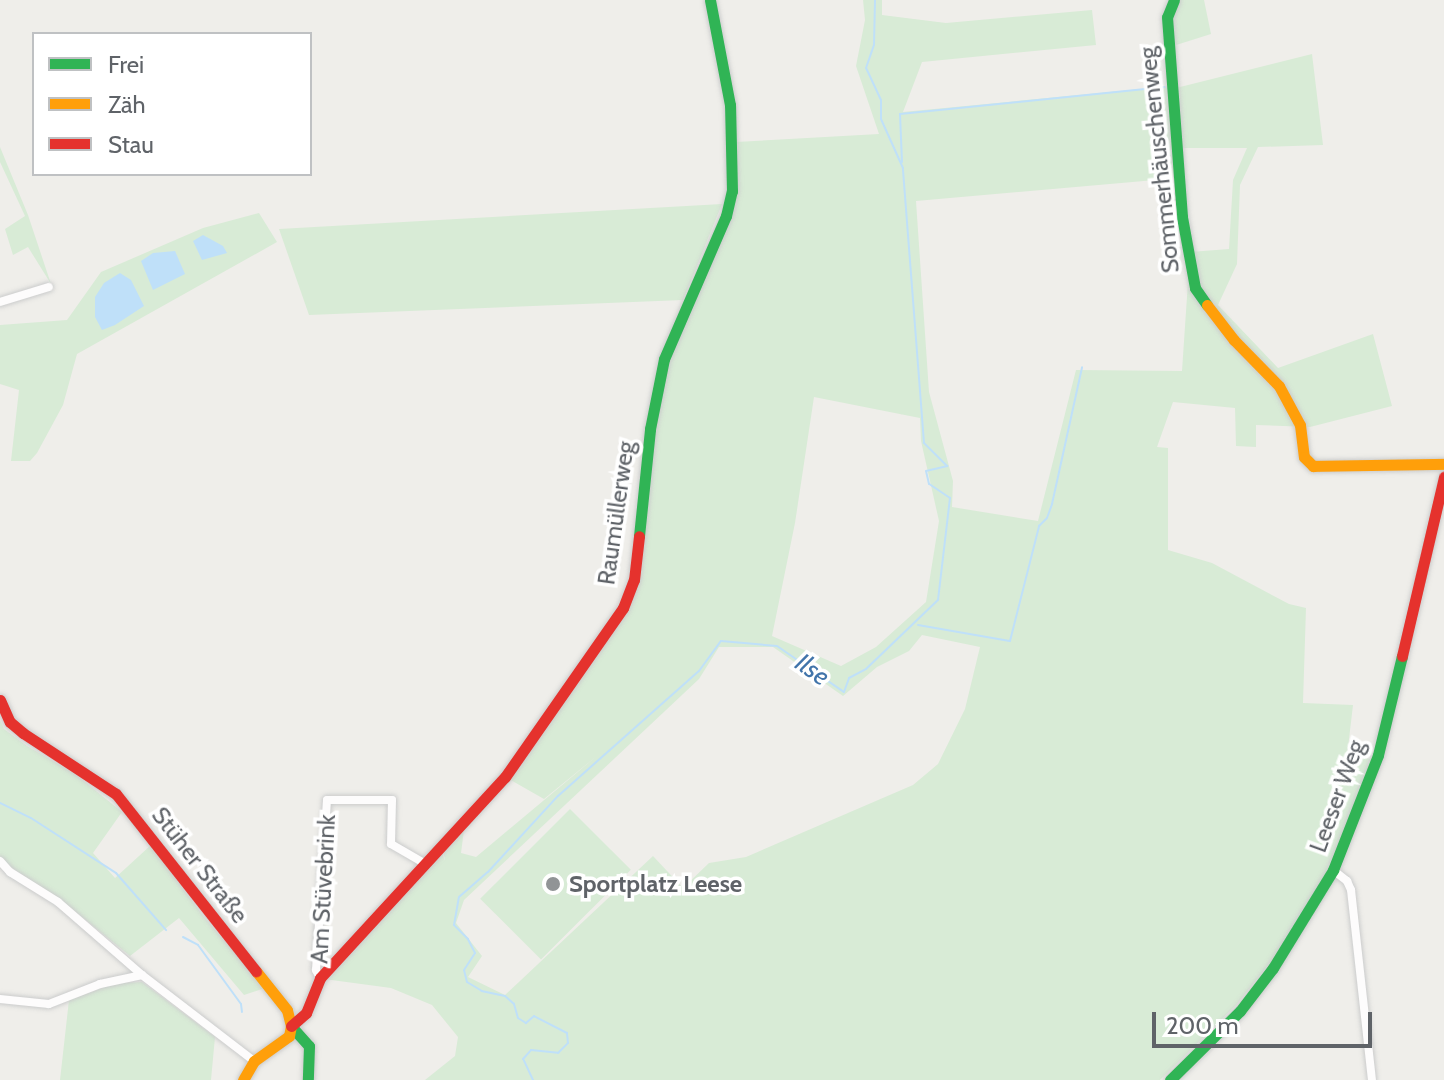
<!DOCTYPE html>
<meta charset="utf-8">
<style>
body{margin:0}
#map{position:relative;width:1444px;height:1080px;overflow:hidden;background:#efeeea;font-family:Cabin,sans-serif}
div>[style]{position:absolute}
.green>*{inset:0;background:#d8ebd6;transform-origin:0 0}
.water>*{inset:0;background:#bfe0f9}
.stream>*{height:2px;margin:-1px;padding:0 1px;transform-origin:1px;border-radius:1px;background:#bfe0f9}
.roads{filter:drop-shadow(0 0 2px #cbcccc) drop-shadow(0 0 2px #cbcccc)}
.street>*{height:8px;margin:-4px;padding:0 4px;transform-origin:4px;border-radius:4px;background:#fdfcfc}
.fast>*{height:11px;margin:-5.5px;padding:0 5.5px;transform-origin:5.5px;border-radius:5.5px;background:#30b455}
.slow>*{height:11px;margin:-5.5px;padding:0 5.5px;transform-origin:5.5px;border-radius:5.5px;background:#ff9f0a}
.jam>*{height:11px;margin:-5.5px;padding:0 5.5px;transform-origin:5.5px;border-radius:5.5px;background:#e5322d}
.dots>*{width:22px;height:22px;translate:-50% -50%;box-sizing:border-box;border:4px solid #fff;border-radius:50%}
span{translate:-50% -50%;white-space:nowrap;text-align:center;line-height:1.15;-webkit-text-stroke:7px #fff;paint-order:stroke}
.street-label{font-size:24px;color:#5f6368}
.poi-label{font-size:24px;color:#5f6368;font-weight:700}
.left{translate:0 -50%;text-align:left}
.water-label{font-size:26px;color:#4174aa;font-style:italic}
.legend{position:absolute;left:32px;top:32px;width:280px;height:144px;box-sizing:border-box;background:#fff;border:2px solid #bfc1c3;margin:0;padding:10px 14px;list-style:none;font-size:24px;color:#5f6368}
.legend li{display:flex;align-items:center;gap:16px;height:40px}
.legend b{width:40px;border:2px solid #bfc1c3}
.scale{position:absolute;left:1152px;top:1012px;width:220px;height:36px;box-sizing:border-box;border:4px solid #5f6368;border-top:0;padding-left:10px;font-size:24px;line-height:28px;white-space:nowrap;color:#5f6368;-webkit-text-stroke:6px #fff;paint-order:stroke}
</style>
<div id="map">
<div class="green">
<div style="clip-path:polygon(evenodd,863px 0,882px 0,882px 15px,946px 23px,1092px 10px,1096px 45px,922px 62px,903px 112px,1172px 86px,1178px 178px,916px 201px,929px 392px,953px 481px,952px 507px,1038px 521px,1076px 370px,1182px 371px,1190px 252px,1229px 249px,1233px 180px,1247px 148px,1182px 148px,1176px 88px,1312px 54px,1323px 145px,1258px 147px,1240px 185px,1237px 264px,1218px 305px,1278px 368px,1373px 334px,1392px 406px,1310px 427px,1256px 425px,1256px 447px,1236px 446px,1235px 408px,1173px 402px,1157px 447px,1168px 448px,1168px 550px,1212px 563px,1289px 604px,1306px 608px,1303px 703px,1353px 705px,1347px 756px,1372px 759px,1363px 786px,1326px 872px,1269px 964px,1236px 1005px,1160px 1080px,425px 1080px,455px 1056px,458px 1037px,432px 1005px,391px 988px,324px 979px,442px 852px,445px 861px,443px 849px,464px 830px,461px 853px,476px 857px,598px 755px,544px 799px,507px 778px,625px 609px,646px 503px,663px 369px,735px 191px,736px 142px,879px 134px,856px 66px,865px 20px,863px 0,814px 397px,920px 418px,921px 441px,939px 521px,926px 602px,876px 647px,841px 666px,772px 636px,795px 523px,814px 397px,863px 0,922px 635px,980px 647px,965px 709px,938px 764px,913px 785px,746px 857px,709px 863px,683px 888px,653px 856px,505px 995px,468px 977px,482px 956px,456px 923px,464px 900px,699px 679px,719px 647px,773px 647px,843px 696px,877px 667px,909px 651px,922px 635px)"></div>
<div style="clip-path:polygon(1177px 0,1204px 0,1211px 34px,1173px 46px,1172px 7px)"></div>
<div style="clip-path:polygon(0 147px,28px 215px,51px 284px,28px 247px,13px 255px,5px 229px,25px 216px,0 162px)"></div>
<div style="clip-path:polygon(722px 204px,683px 300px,309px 315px,279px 229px)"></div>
<div style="clip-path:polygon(259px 213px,277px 242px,77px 354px,63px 405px,37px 453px,30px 461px,11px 461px,19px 390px,0 384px,0 325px,67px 320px,101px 272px,203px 228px)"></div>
<div style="clip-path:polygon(0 720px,4px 729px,27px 746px,75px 774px,122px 812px,93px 853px,115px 878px,151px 845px,203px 916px,265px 988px,244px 995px,179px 918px,130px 956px,60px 899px,4px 863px,0 857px)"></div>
<div style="left:570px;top:809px;width:86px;height:127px;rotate:45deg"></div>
<div style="clip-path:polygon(142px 982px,215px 1037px,211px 1080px,60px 1080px,69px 1000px,117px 983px)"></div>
</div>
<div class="water">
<div style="clip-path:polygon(203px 235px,223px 246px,227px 253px,202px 260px,193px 241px)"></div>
<div style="clip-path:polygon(175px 251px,185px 274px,153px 290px,141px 261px,153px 253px)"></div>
<div style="clip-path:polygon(120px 273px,131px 280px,144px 306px,115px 325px,102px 330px,95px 317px,95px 297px,104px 283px)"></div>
</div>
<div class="stream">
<div style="left:902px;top:162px;width:48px;rotate:-92.4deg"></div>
<div style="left:900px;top:114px;width:266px;rotate:-5.8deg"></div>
<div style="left:918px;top:625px;width:93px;rotate:9.9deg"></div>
<div style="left:1010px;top:641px;width:119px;rotate:-75.8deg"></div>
<div style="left:1039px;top:526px;width:11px;rotate:-45deg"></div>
<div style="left:1047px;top:518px;width:15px;rotate:-70deg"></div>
<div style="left:1052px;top:504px;width:140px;rotate:-77.6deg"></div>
<div style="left:0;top:803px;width:34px;rotate:26deg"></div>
<div style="left:31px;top:818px;width:101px;rotate:32.9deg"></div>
<div style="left:116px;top:873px;width:76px;rotate:48.7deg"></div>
<div style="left:183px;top:937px;width:17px;rotate:28deg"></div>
<div style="left:198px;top:945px;width:73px;rotate:53.9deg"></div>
<div style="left:241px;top:1004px;width:8px;rotate:83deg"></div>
<div style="left:533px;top:1080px;width:23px;rotate:-115deg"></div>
<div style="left:523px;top:1059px;width:12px;rotate:-48deg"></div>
<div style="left:531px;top:1050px;width:27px;rotate:6deg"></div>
<div style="left:558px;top:1053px;width:14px;rotate:-45deg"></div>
<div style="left:568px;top:1043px;width:10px;rotate:-96deg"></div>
<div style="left:567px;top:1033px;width:37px;rotate:-153deg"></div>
<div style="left:534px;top:1016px;width:11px;rotate:139deg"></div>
<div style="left:526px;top:1023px;width:9px;rotate:-148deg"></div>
<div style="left:518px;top:1018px;width:15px;rotate:-106deg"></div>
<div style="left:514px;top:1004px;width:12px;rotate:-138deg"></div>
<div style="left:505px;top:996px;width:24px;rotate:-168deg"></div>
<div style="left:482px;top:991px;width:17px;rotate:-149deg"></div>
<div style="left:467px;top:982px;width:12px;rotate:-104deg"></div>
<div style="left:464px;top:970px;width:20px;rotate:-57deg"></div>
<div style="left:475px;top:953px;width:16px;rotate:-117deg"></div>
<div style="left:468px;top:939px;width:20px;rotate:-135deg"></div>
<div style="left:454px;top:925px;width:28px;rotate:-80deg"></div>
<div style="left:459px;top:897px;width:38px;rotate:-41deg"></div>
<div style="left:488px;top:872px;width:103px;rotate:-47.4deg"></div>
<div style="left:558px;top:796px;width:188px;rotate:-41.6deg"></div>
<div style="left:699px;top:671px;width:37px;rotate:-54deg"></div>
<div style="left:721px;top:641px;width:56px;rotate:5.1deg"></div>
<div style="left:777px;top:646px;width:81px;rotate:34.5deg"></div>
<div style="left:844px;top:692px;width:15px;rotate:-70deg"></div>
<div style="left:849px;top:678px;width:19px;rotate:-28deg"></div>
<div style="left:866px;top:669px;width:100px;rotate:-43.8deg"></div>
<div style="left:938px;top:600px;width:103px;rotate:-83.3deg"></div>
<div style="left:950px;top:498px;width:25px;rotate:-146deg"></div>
<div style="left:929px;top:484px;width:13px;rotate:-103deg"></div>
<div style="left:926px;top:471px;width:22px;rotate:-13deg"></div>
<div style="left:947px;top:466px;width:33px;rotate:-135deg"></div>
<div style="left:924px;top:443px;width:276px;rotate:-94.4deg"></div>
<div style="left:903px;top:168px;width:54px;rotate:-114.2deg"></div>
<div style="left:881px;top:119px;width:19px;rotate:-90deg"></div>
<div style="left:881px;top:100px;width:35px;rotate:-115deg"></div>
<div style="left:866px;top:68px;width:24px;rotate:-71deg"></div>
<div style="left:874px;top:45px;width:45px;rotate:-88.7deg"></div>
</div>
<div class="roads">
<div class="street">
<div style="left:0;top:302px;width:51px;rotate:-17deg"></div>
<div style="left:0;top:861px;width:15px;rotate:48deg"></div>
<div style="left:10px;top:872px;width:57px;rotate:32deg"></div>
<div style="left:58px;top:902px;width:111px;rotate:41deg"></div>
<div style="left:142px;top:975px;width:141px;rotate:37.5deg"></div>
<div style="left:1333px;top:870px;width:18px;rotate:38deg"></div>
<div style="left:1347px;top:881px;width:10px;rotate:66deg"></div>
<div style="left:1351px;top:890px;width:191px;rotate:83.7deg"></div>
<div style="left:320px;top:978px;width:9px;rotate:-117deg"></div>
<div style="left:316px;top:970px;width:170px;rotate:-86.3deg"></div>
<div style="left:327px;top:800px;width:65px"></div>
<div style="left:392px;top:800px;width:44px;rotate:91.3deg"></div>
<div style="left:391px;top:844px;width:38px;rotate:30deg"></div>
<div style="left:0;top:999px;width:49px;rotate:5.8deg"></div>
<div style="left:49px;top:1004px;width:55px;rotate:-21.4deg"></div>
<div style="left:100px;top:984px;width:43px;rotate:-12.1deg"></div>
</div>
<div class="fast">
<div style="left:1174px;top:0;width:18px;rotate:112deg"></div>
<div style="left:1167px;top:17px;width:201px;rotate:85.7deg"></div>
<div style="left:1182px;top:217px;width:72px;rotate:79.6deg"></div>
<div style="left:1195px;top:288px;width:21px;rotate:55deg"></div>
<div style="left:639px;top:536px;width:108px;rotate:-84.1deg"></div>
<div style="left:650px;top:429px;width:71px;rotate:-78.7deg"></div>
<div style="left:664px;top:359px;width:156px;rotate:-66.6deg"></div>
<div style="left:726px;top:216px;width:26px;rotate:-77deg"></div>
<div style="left:732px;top:191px;width:86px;rotate:-91.3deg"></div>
<div style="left:730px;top:105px;width:107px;rotate:-100.8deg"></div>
<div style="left:291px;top:1026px;width:27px;rotate:48deg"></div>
<div style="left:309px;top:1046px;width:34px;rotate:92deg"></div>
<div style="left:1170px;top:1080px;width:98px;rotate:-44.6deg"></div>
<div style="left:1240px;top:1011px;width:54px;rotate:-52.5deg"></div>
<div style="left:1273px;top:968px;width:115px;rotate:-58.5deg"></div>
<div style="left:1333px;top:870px;width:123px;rotate:-68.6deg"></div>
<div style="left:1378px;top:755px;width:102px;rotate:-76.4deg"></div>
</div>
<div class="slow">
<div style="left:1207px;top:305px;width:44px;rotate:52.4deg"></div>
<div style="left:1234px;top:340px;width:64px;rotate:45.6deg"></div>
<div style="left:1279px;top:386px;width:44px;rotate:61.7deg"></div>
<div style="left:1300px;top:425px;width:32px;rotate:83deg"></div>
<div style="left:1304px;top:457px;width:13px;rotate:45deg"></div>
<div style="left:1313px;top:466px;width:131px;rotate:-0.9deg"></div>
<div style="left:243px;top:1080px;width:22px;rotate:-60deg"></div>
<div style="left:254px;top:1061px;width:43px;rotate:-35.5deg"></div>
<div style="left:289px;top:1036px;width:10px;rotate:-79deg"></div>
<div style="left:291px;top:1026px;width:16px;rotate:-104deg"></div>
<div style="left:287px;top:1010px;width:50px;rotate:-128.5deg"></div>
</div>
<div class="jam">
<div style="left:1402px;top:656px;width:184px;rotate:-76.8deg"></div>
<div style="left:0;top:700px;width:24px;rotate:66deg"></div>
<div style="left:10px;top:722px;width:17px;rotate:40deg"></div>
<div style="left:23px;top:733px;width:111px;rotate:33.3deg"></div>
<div style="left:116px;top:794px;width:226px;rotate:51.7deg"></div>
<div style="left:291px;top:1026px;width:20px;rotate:-41deg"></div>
<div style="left:306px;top:1013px;width:38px;rotate:-68deg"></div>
<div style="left:320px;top:978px;width:273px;rotate:-47.4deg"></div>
<div style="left:505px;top:777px;width:206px;rotate:-55.1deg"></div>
<div style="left:623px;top:608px;width:30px;rotate:-69deg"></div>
<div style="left:634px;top:580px;width:44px;rotate:-83.5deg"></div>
</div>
</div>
<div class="dots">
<div style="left:553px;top:884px;background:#919496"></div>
</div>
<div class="street-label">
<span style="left:1159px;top:160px;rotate:-96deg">Sommerhäuschenweg</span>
<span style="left:616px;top:513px;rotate:-82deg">Raumüllerweg</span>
<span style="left:1337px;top:796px;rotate:-70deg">Leeser Weg</span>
<span style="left:200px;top:865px;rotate:52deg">Stüher Straße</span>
<span style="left:323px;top:889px;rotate:-87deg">Am Stüvebrink</span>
</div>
<div class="poi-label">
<span class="left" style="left:569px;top:884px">Sportplatz Leese</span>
</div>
<div class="water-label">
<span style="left:812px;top:670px;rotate:35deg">Ilse</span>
</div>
<ul class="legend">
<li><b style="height:10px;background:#30b455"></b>Frei</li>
<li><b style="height:10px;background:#ff9f0a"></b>Zäh</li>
<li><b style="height:10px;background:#e5322d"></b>Stau</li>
</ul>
<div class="scale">200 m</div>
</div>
